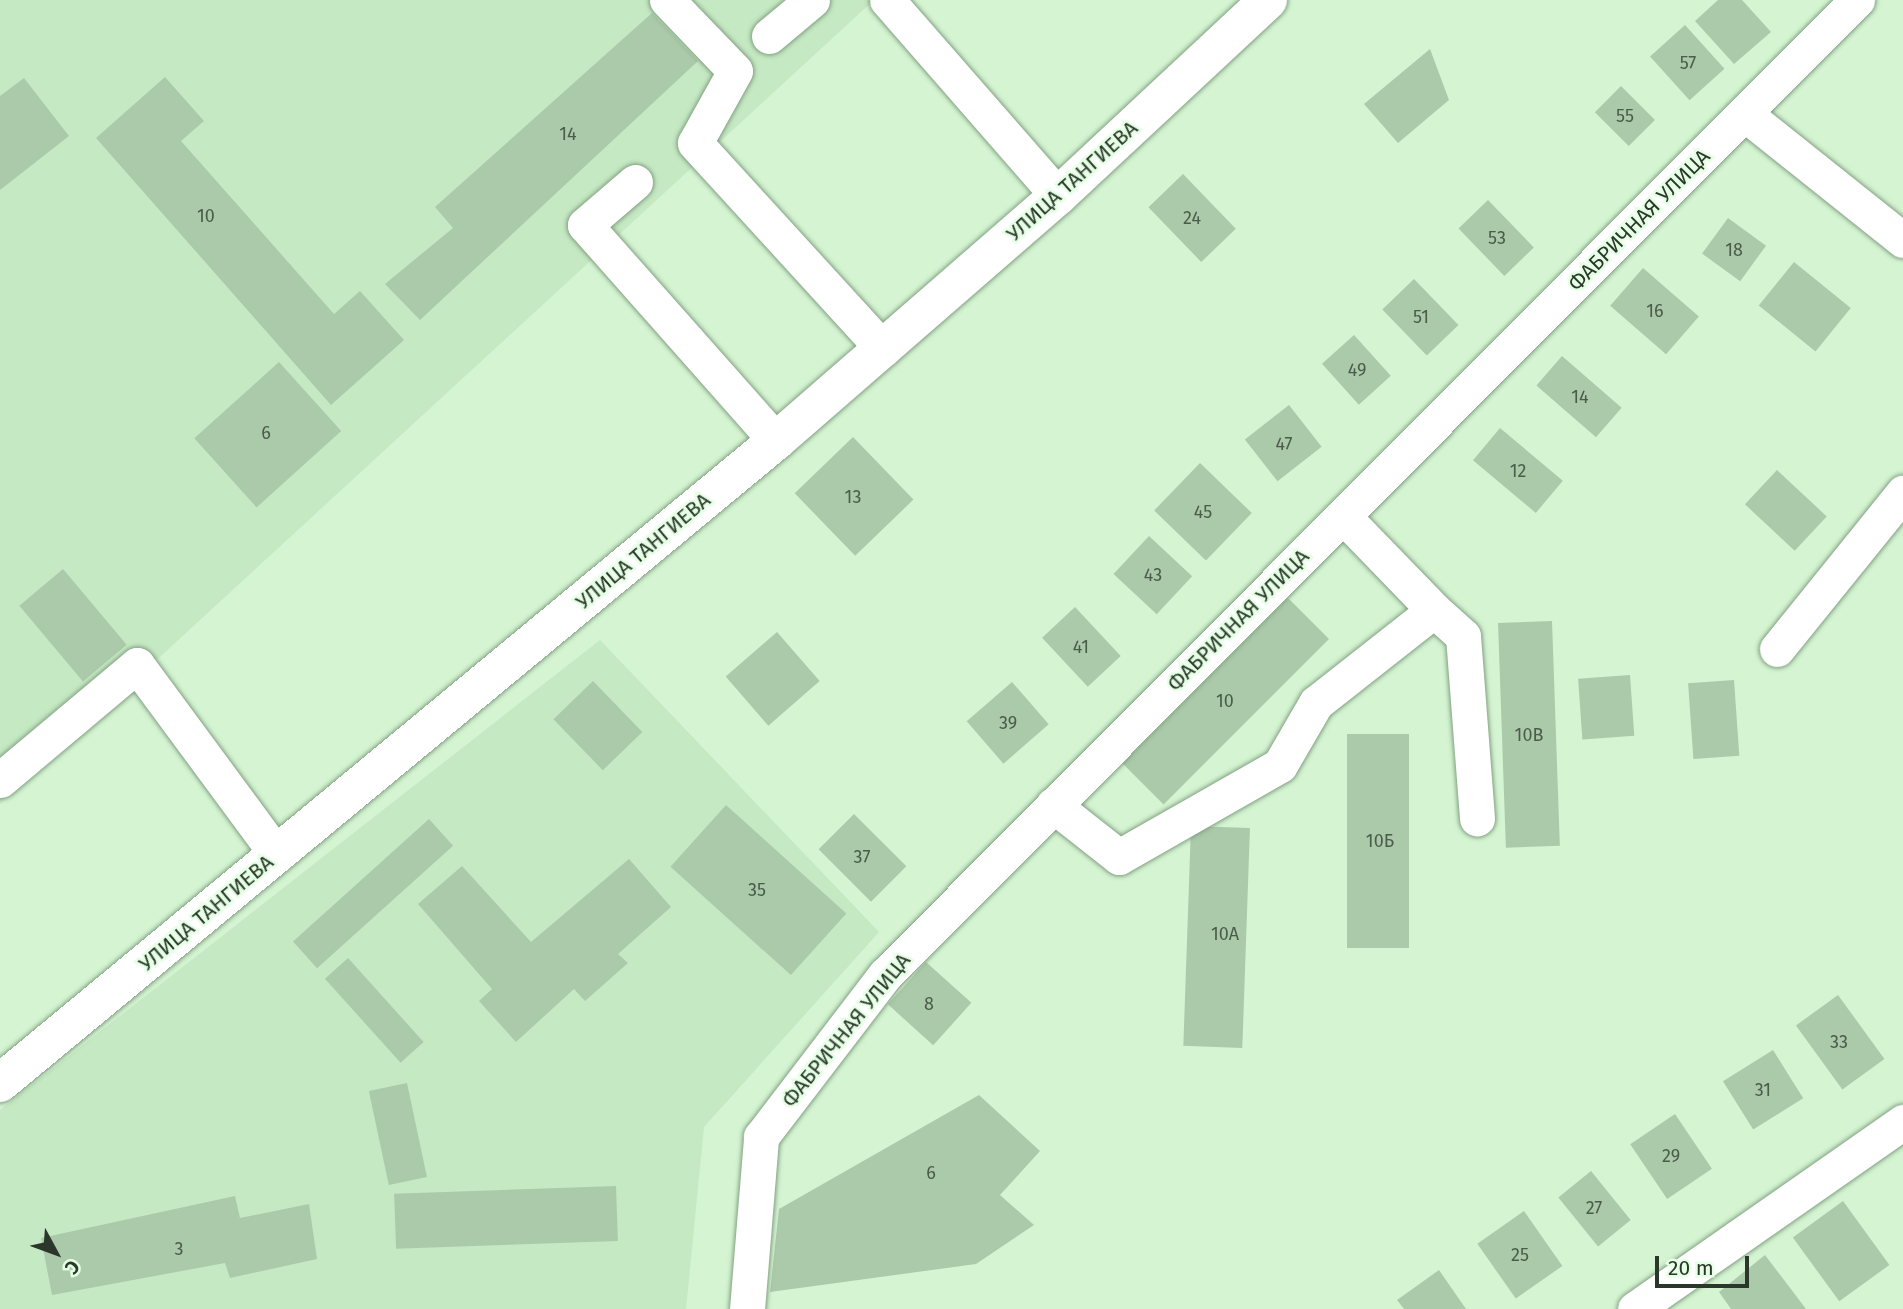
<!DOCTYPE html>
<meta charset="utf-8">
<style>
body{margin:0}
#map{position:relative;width:1903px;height:1309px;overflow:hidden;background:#d4f4d2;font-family:"Fira Sans",sans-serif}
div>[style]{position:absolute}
.built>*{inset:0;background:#c5e9c3}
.building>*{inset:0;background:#abcaaa;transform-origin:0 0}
.roads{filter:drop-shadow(0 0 2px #83a182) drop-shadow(0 0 2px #83a182)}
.minor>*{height:35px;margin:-17.5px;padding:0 17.5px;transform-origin:17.5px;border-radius:17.5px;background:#fff}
.major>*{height:38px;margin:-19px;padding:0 19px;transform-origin:19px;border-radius:19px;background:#fff}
span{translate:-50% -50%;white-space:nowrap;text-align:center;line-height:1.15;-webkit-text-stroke:5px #e5ffe4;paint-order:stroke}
.number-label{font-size:18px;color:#4a5c4a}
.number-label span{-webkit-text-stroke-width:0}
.street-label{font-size:21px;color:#2a372a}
.north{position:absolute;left:21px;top:1218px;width:70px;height:70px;-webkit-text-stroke:5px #e5ffe4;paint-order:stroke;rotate:131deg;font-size:19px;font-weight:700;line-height:28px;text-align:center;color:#2a372a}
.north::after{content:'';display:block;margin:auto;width:24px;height:32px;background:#2a372a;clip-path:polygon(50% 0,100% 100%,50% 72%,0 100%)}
.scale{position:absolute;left:1655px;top:1256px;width:94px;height:32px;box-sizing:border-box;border:4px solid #2a372a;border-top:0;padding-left:9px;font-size:21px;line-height:24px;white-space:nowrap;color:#2a372a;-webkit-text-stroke:5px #e5ffe4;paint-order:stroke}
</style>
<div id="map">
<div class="built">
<div style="clip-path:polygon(0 0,874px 0,0 804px)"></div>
<div style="clip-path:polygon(600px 640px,879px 932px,704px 1127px,686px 1309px,0 1309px,0 1110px)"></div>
</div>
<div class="building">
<div style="clip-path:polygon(1718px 0,1742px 0,1771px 32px,1734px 64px,1695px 21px)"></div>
<div style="clip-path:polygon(652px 13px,698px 61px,420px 320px,385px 284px,453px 228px,435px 207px)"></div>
<div style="left:1685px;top:25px;width:59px;height:47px;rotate:48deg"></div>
<div style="clip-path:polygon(1430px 49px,1449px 100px,1398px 143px,1364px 104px)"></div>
<div style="clip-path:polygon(165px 77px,204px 121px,181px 141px,334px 314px,360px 291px,404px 340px,331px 405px,96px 138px)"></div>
<div style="clip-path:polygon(24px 78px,69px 136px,0 190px,0 96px)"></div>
<div style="left:1621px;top:86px;width:48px;height:37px;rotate:45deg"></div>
<div style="left:1183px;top:174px;width:76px;height:48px;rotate:46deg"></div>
<div style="left:1488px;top:200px;width:66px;height:41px;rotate:46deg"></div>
<div style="left:1728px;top:218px;width:47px;height:44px;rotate:36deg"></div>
<div style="left:1794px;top:262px;width:73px;height:56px;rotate:39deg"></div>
<div style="left:1643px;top:268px;width:74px;height:50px;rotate:41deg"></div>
<div style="left:1414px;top:279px;width:64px;height:44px;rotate:46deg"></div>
<div style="left:1354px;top:335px;width:55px;height:43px;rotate:48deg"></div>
<div style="left:1562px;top:356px;width:79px;height:39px;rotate:41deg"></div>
<div style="left:279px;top:362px;width:93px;height:114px;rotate:48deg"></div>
<div style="left:1289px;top:405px;width:53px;height:56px;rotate:52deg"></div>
<div style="left:1500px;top:428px;width:82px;height:42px;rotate:40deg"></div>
<div style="left:853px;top:437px;width:87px;height:81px;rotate:46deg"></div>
<div style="left:1200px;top:463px;width:72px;height:66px;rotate:44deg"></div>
<div style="left:1777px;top:470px;width:68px;height:47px;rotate:43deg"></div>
<div style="left:1149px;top:536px;width:59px;height:52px;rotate:43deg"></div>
<div style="left:63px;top:569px;width:99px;height:57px;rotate:50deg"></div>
<div style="left:1288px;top:598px;width:58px;height:234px;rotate:45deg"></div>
<div style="left:1075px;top:607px;width:67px;height:45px;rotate:47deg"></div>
<div style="left:1552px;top:621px;width:225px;height:54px;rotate:88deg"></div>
<div style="left:777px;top:632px;width:65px;height:68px;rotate:49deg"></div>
<div style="left:1630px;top:675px;width:61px;height:52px;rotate:86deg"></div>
<div style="left:1734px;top:680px;width:76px;height:46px;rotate:86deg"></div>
<div style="left:593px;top:681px;width:71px;height:55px;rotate:46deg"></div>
<div style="left:1012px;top:682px;width:56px;height:60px;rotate:49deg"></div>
<div style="left:1409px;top:734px;width:214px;height:62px;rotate:90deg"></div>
<div style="left:726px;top:805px;width:162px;height:83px;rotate:42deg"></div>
<div style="left:854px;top:814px;width:74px;height:50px;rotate:45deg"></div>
<div style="left:429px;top:819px;width:36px;height:183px;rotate:48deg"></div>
<div style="left:1191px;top:826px;width:59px;height:220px;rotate:2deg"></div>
<div style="clip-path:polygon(629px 859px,671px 907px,618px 954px,628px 963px,585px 1001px,574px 989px,516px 1042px,479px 1001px,492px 989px,418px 904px,462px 866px,531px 942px)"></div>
<div style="left:348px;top:958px;width:113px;height:31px;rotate:48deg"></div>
<div style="left:926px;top:962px;width:61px;height:57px;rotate:42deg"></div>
<div style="left:1838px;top:995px;width:79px;height:52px;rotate:54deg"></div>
<div style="left:1773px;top:1050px;width:57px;height:59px;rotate:58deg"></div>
<div style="left:407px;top:1083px;width:96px;height:39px;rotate:78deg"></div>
<div style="clip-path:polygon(979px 1095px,1040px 1151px,1000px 1195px,1034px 1225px,976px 1264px,770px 1292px,779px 1209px)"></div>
<div style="left:1675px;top:1114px;width:66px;height:54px;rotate:56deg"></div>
<div style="left:1591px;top:1171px;width:63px;height:42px;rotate:51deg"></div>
<div style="left:616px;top:1186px;width:55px;height:222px;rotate:88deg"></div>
<div style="clip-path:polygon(235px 1196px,240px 1218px,309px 1204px,317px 1259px,230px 1278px,225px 1263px,52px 1295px,41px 1238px)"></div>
<div style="left:1843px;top:1201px;width:79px;height:62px;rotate:54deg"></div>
<div style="left:1524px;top:1211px;width:67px;height:57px;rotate:55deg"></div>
<div style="clip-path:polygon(1765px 1255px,1806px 1309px,1731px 1309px,1719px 1292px)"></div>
<div style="clip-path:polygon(1439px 1270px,1466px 1309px,1404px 1309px,1397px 1300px)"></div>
</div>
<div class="roads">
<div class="minor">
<div style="left:667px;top:0;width:98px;rotate:46.2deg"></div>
<div style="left:735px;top:71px;width:82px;rotate:119.1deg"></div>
<div style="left:695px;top:143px;width:279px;rotate:47.6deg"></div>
<div style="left:887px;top:0;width:260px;rotate:48.9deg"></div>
<div style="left:769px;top:36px;width:56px;rotate:-39.9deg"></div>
<div style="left:1745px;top:114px;width:202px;rotate:38.6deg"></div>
<div style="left:635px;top:182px;width:66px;rotate:139.3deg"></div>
<div style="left:585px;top:225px;width:288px;rotate:48.5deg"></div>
<div style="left:1434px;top:610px;width:39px;rotate:42deg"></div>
<div style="left:1463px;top:636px;width:183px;rotate:85.6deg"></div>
<div style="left:1777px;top:649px;width:201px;rotate:-51.1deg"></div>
<div style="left:0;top:780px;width:179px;rotate:-40deg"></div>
<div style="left:137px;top:665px;width:236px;rotate:53.6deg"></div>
<div style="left:1053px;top:805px;width:84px;rotate:38.2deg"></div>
<div style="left:1119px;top:857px;width:185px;rotate:-29.7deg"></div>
<div style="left:1280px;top:765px;width:72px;rotate:-59.9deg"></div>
<div style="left:1316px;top:703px;width:150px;rotate:-38.2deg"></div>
<div style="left:1434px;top:610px;width:131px;rotate:-134.1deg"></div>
<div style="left:747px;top:1309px;width:173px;rotate:-85.3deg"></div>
<div style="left:761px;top:1137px;width:204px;rotate:-52.6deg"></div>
<div style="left:885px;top:975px;width:1377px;rotate:-45.09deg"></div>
<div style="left:1635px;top:1309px;width:327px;rotate:-34.9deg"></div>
</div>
<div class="major">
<div style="left:0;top:1083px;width:1007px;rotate:-39.6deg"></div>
<div style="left:776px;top:441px;width:374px;rotate:-41deg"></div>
<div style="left:1058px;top:196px;width:287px;rotate:-43deg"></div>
</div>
</div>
<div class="number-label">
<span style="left:1688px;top:63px">57</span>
<span style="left:1625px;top:116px">55</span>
<span style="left:568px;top:134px">14</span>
<span style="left:206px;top:216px">10</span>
<span style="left:1192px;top:218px">24</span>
<span style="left:1497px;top:238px">53</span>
<span style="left:1734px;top:250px">18</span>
<span style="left:1655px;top:311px">16</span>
<span style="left:1421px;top:317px">51</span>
<span style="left:1357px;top:370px">49</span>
<span style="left:1580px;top:397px">14</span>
<span style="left:266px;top:433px">6</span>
<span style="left:1284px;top:444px">47</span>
<span style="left:1518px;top:471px">12</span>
<span style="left:853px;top:497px">13</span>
<span style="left:1203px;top:512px">45</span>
<span style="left:1153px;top:575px">43</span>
<span style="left:1081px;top:647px">41</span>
<span style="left:1225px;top:701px">10</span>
<span style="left:1008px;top:723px">39</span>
<span style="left:1529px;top:735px">10В</span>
<span style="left:1380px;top:841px">10Б</span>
<span style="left:862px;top:857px">37</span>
<span style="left:757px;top:890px">35</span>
<span style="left:1225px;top:934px">10А</span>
<span style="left:929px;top:1004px">8</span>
<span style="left:1839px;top:1042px">33</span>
<span style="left:1763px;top:1090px">31</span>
<span style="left:1671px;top:1156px">29</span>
<span style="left:931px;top:1173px">6</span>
<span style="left:1594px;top:1208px">27</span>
<span style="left:179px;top:1249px">3</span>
<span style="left:1520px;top:1255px">25</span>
</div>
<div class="street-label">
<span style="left:1072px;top:181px;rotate:-42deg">УЛИЦА ТАНГИЕВА</span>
<span style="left:1639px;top:220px;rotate:-45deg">ФАБРИЧНАЯ УЛИЦА</span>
<span style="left:643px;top:551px;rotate:-40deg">УЛИЦА ТАНГИЕВА</span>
<span style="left:1238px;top:620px;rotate:-45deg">ФАБРИЧНАЯ УЛИЦА</span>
<span style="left:206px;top:913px;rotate:-40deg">УЛИЦА ТАНГИЕВА</span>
<span style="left:846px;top:1030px;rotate:-51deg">ФАБРИЧНАЯ УЛИЦА</span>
</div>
<div class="north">С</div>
<div class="scale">20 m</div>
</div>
